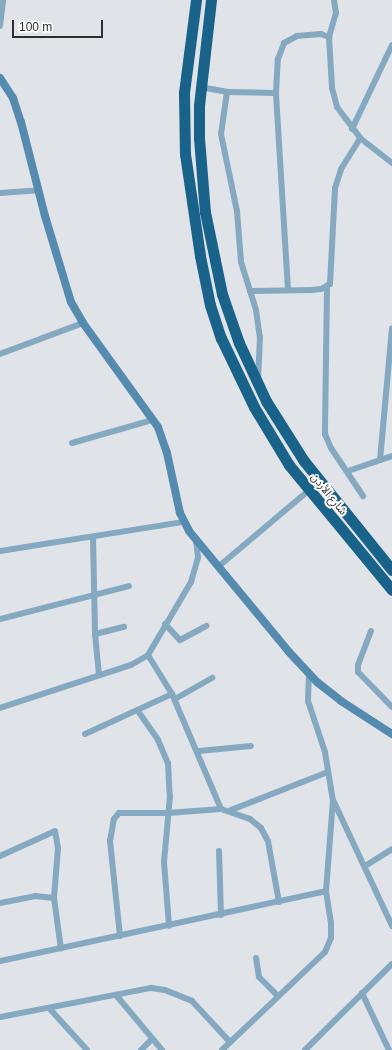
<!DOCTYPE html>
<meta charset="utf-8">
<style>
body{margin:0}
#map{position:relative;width:392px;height:1050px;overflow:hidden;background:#e0e3e8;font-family:Arial,"Noto Sans Arabic",sans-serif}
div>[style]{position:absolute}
.street>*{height:6px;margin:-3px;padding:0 3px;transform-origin:3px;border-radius:3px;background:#85a9c1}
.secondary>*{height:8px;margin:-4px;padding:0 4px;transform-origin:4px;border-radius:4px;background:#548baf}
.highway>*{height:11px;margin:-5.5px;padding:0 5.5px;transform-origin:5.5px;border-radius:5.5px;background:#19628a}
span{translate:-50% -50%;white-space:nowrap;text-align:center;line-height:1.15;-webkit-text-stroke:4px #fff;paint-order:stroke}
.street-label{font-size:11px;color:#2d2e30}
.scale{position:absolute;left:12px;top:20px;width:91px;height:18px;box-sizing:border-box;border:2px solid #2d2e30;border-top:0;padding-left:5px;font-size:12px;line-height:14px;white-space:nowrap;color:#2d2e30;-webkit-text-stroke:3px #fff;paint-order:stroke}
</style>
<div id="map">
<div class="street">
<div style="left:0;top:26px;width:26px;rotate:-83deg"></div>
<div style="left:329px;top:37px;width:25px;rotate:-74deg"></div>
<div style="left:336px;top:13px;width:13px;rotate:-99deg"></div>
<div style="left:200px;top:87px;width:27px;rotate:10deg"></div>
<div style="left:227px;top:92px;width:49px;rotate:1.2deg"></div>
<div style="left:227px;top:92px;width:42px;rotate:98.1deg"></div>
<div style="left:221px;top:134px;width:79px;rotate:78.3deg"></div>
<div style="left:237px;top:211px;width:51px;rotate:85.5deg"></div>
<div style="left:241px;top:262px;width:50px;rotate:72.6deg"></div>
<div style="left:256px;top:310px;width:27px;rotate:82deg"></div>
<div style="left:260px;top:337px;width:44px;rotate:92.6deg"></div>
<div style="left:352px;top:129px;width:93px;rotate:-64.5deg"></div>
<div style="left:0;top:193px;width:39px;rotate:-4deg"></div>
<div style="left:327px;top:287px;width:147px;rotate:90.8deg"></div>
<div style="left:325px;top:434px;width:15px;rotate:67deg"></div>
<div style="left:331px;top:448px;width:58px;rotate:56.3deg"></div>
<div style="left:288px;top:290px;width:197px;rotate:-93.5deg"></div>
<div style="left:276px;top:93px;width:34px;rotate:-87deg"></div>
<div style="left:278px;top:59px;width:17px;rotate:-69deg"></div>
<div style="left:284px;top:43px;width:15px;rotate:-28deg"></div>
<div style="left:297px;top:36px;width:24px;rotate:-5deg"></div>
<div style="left:321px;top:34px;width:9px;rotate:21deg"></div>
<div style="left:329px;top:37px;width:51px;rotate:86.6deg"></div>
<div style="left:332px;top:88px;width:20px;rotate:75deg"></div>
<div style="left:337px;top:107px;width:39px;rotate:53deg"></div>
<div style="left:360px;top:138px;width:41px;rotate:38deg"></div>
<div style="left:250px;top:291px;width:61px;rotate:-0.9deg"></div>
<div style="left:311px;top:290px;width:10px;rotate:-6deg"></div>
<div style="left:321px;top:289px;width:10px;rotate:-29deg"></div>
<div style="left:330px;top:284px;width:96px;rotate:-87deg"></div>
<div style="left:335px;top:188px;width:20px;rotate:-72deg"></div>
<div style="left:341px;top:169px;width:36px;rotate:-58deg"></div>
<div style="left:0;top:354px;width:89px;rotate:-20.5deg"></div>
<div style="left:72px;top:443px;width:84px;rotate:-15.9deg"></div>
<div style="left:380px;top:460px;width:132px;rotate:-84.8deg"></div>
<div style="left:348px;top:471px;width:46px;rotate:-18.8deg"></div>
<div style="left:93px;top:537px;width:97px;rotate:88.8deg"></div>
<div style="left:95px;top:634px;width:41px;rotate:84.4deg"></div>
<div style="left:0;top:551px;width:186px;rotate:-9deg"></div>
<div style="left:218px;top:567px;width:119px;rotate:-40.2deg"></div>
<div style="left:0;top:619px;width:133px;rotate:-14.3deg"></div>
<div style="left:165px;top:624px;width:22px;rotate:47deg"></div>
<div style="left:180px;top:640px;width:30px;rotate:-28deg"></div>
<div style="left:371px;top:631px;width:36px;rotate:111deg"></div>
<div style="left:358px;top:665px;width:7px;rotate:90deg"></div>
<div style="left:358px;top:672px;width:49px;rotate:45.8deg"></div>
<div style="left:95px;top:634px;width:30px;rotate:-14deg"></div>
<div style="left:148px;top:655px;width:46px;rotate:58.4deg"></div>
<div style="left:172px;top:694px;width:125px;rotate:66.9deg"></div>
<div style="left:175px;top:699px;width:43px;rotate:-29.6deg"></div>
<div style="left:0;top:708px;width:138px;rotate:-18.2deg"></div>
<div style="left:131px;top:665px;width:20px;rotate:-30deg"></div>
<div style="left:148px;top:655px;width:85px;rotate:-59.5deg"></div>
<div style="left:191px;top:582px;width:26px;rotate:-74deg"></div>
<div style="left:198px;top:557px;width:16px;rotate:-97deg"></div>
<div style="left:138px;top:711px;width:35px;rotate:55deg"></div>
<div style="left:158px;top:740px;width:25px;rotate:67deg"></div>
<div style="left:168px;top:763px;width:33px;rotate:87deg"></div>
<div style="left:170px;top:796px;width:66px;rotate:95.2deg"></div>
<div style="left:164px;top:862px;width:64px;rotate:85.5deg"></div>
<div style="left:85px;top:734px;width:96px;rotate:-24.7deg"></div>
<div style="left:199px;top:751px;width:52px;rotate:-5.5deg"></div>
<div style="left:334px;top:802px;width:137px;rotate:64.9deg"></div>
<div style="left:231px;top:810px;width:104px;rotate:-21.4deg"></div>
<div style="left:219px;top:851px;width:64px;rotate:88.2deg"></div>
<div style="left:0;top:856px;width:60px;rotate:-24.4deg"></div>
<div style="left:55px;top:831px;width:17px;rotate:80deg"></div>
<div style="left:58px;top:848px;width:50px;rotate:94.6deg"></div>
<div style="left:54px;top:898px;width:51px;rotate:82.2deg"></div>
<div style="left:365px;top:866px;width:32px;rotate:-32deg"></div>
<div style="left:0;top:903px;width:36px;rotate:-11deg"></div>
<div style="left:35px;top:896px;width:19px;rotate:6deg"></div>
<div style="left:120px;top:936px;width:96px;rotate:-96deg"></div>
<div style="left:110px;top:841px;width:22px;rotate:-80deg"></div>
<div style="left:114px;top:819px;width:8px;rotate:-50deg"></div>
<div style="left:119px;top:813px;width:49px"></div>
<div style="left:168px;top:813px;width:53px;rotate:-4.3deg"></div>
<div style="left:221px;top:809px;width:31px;rotate:19deg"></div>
<div style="left:250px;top:819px;width:14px;rotate:39deg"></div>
<div style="left:261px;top:828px;width:15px;rotate:62deg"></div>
<div style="left:268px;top:841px;width:62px;rotate:79.8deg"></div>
<div style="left:256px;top:958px;width:19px;rotate:81deg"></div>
<div style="left:259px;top:977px;width:27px;rotate:45deg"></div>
<div style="left:0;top:961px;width:333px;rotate:-12.1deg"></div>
<div style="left:362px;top:993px;width:63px;rotate:64.7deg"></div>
<div style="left:116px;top:995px;width:72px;rotate:50.1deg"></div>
<div style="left:50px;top:1009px;width:55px;rotate:47.9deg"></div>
<div style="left:0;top:1017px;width:154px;rotate:-10.9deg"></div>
<div style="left:151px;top:988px;width:14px;rotate:8deg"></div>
<div style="left:165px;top:990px;width:29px;rotate:22deg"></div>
<div style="left:192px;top:1001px;width:56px;rotate:47.2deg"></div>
<div style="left:141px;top:1050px;width:16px;rotate:-45deg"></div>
<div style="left:222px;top:1050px;width:142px;rotate:-43.6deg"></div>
<div style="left:325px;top:952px;width:15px;rotate:-67deg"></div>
<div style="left:331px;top:938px;width:15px;rotate:-90deg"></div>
<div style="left:331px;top:923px;width:32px;rotate:-99deg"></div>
<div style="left:326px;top:891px;width:90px;rotate:-85.6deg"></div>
<div style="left:333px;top:801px;width:50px;rotate:-99.3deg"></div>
<div style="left:325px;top:752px;width:54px;rotate:-108.4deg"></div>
<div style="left:308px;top:701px;width:27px;rotate:-88deg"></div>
<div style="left:305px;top:1050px;width:122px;rotate:-44.7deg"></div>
</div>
<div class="secondary">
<div style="left:0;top:78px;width:24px;rotate:57deg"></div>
<div style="left:13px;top:98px;width:25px;rotate:72deg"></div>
<div style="left:21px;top:122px;width:97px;rotate:75.7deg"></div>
<div style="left:45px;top:216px;width:90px;rotate:73.2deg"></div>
<div style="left:71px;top:302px;width:24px;rotate:60deg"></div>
<div style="left:83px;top:323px;width:128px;rotate:54.2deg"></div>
<div style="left:158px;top:427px;width:28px;rotate:71deg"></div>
<div style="left:167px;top:453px;width:61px;rotate:77.8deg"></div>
<div style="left:180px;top:513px;width:20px;rotate:63deg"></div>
<div style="left:189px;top:531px;width:157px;rotate:50.4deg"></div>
<div style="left:289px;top:652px;width:41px;rotate:47deg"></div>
<div style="left:317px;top:682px;width:31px;rotate:38deg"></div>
<div style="left:341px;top:701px;width:61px;rotate:32.9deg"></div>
</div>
<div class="highway">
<div style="left:196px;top:0;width:94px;rotate:97.4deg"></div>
<div style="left:184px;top:93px;width:61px;rotate:89.1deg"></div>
<div style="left:185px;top:154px;width:103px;rotate:81.6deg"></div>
<div style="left:200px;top:256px;width:50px;rotate:78.5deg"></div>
<div style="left:210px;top:305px;width:35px;rotate:72deg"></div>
<div style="left:221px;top:338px;width:76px;rotate:64.4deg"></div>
<div style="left:254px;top:407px;width:68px;rotate:58.9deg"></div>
<div style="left:289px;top:465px;width:162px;rotate:50.5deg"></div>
<div style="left:211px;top:0;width:107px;rotate:96.5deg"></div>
<div style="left:199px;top:106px;width:32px;rotate:90deg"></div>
<div style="left:199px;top:138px;width:74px;rotate:85.4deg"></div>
<div style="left:205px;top:212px;width:84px;rotate:78.3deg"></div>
<div style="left:222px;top:294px;width:52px;rotate:70.9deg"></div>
<div style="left:239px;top:343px;width:64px;rotate:65deg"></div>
<div style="left:266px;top:401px;width:71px;rotate:57.7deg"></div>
<div style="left:304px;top:461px;width:140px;rotate:51.1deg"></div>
</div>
<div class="street-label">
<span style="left:329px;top:494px;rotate:51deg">شارع الأردن</span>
</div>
<div class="scale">100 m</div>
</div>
